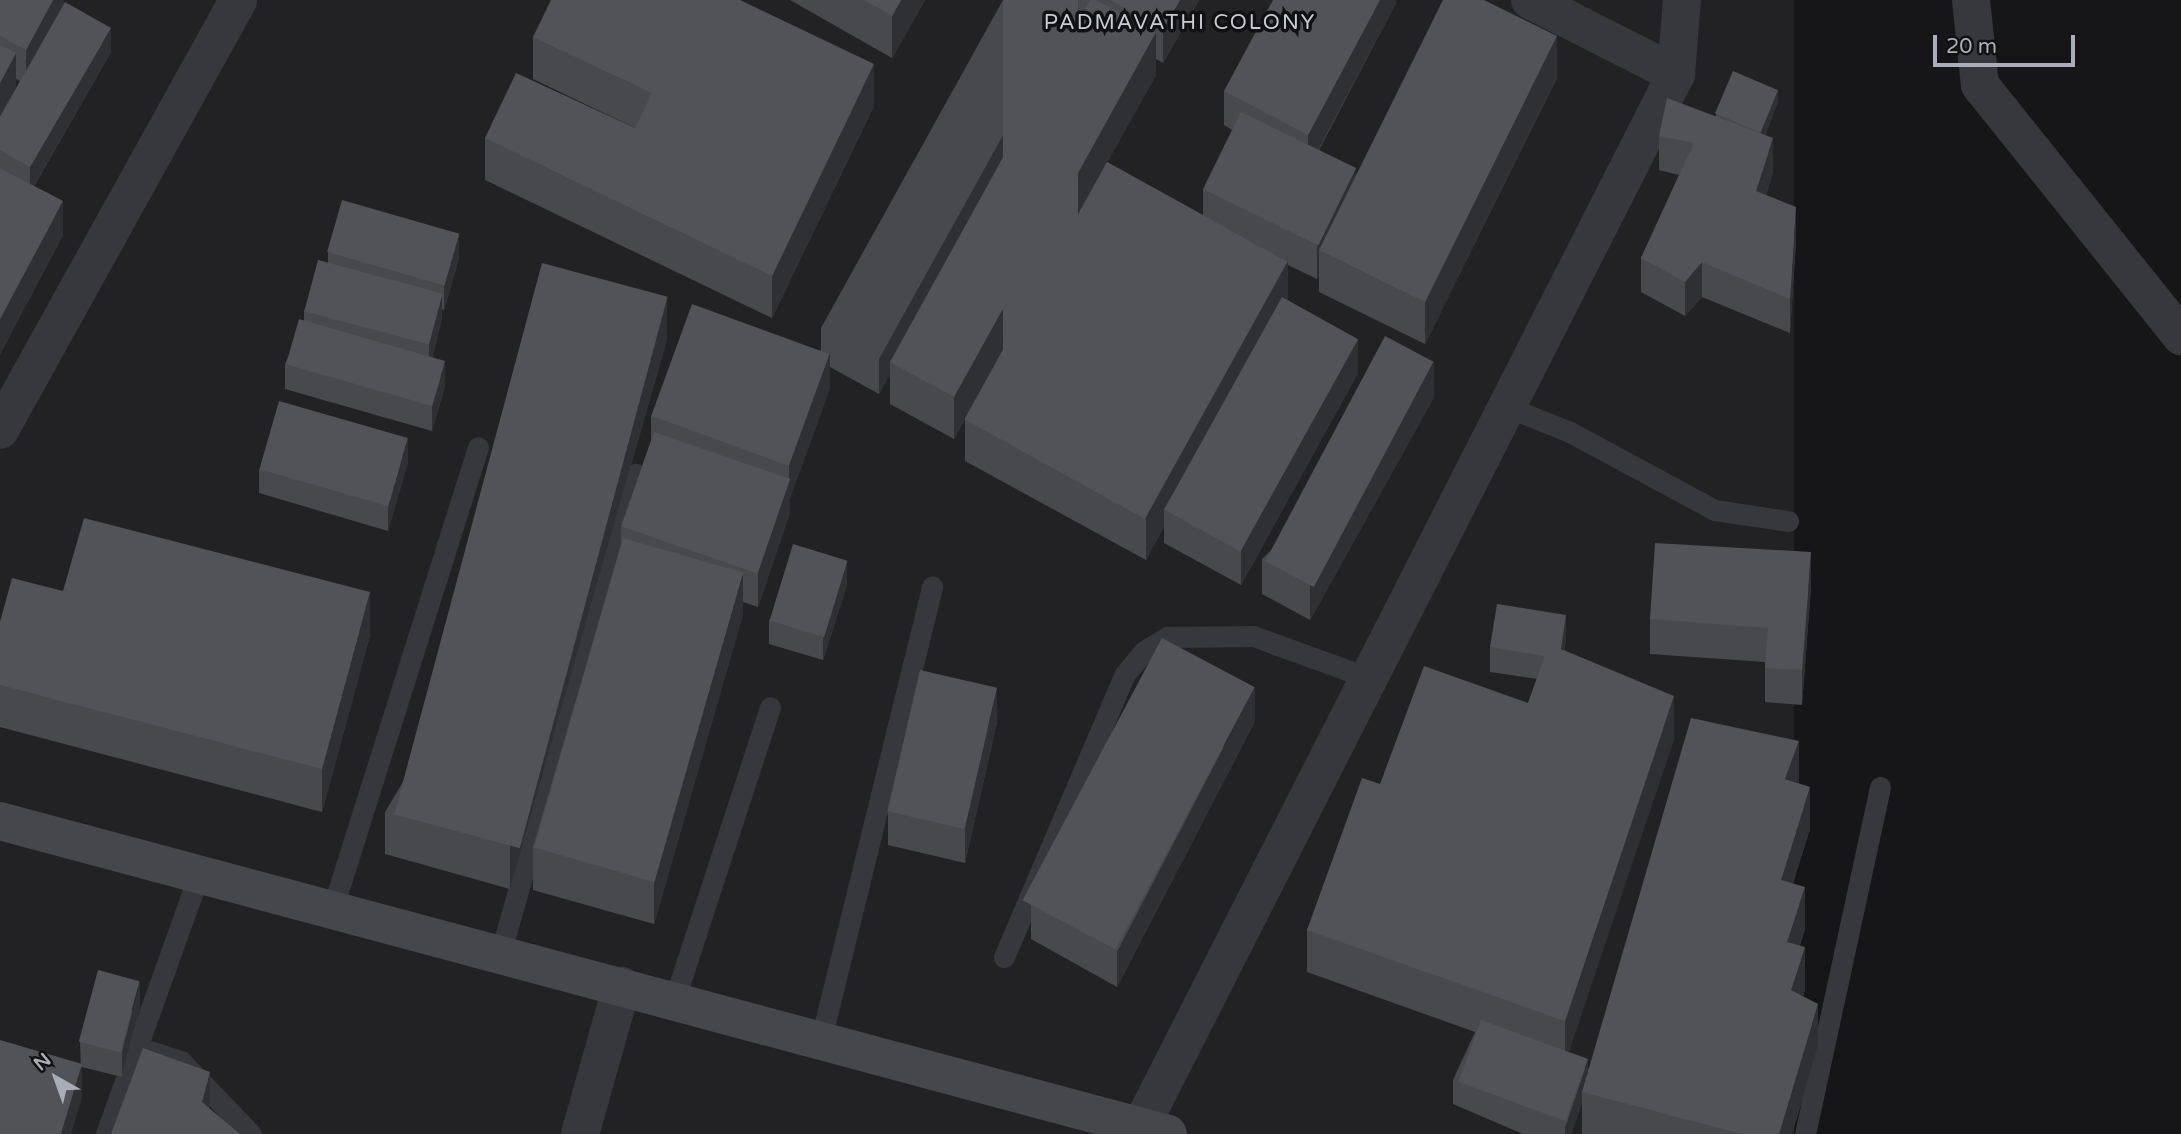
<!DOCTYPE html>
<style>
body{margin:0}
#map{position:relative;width:2181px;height:1134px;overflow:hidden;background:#161618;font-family:"Varela Round",sans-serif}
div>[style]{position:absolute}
.built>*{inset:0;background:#222225;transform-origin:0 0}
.lane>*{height:21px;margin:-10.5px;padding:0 10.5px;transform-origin:10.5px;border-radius:10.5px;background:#37383d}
.street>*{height:38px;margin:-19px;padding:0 19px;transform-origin:19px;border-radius:19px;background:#37383d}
.secondary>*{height:38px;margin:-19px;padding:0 19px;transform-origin:19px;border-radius:19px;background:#45474d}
.wall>*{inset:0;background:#47494d}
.shaded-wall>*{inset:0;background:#2f3033}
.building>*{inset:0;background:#525359;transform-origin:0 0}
span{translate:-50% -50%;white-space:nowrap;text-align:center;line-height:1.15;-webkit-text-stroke:7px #111113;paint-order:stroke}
.neighbourhood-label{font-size:21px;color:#c9ccd4;letter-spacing:2px}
.north{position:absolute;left:21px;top:1043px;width:70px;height:70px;-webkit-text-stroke:5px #111113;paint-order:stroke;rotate:320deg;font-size:19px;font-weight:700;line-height:28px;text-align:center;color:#a8adb8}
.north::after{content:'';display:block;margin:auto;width:24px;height:32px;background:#a8adb8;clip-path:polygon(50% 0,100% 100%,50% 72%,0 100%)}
.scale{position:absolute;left:1933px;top:35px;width:142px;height:32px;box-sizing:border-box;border:4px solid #a8adb8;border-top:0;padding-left:9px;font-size:21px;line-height:24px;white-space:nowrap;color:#a8adb8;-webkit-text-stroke:5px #111113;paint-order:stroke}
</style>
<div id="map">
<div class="built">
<div style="left:0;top:0;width:1794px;height:1134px"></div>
</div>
<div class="lane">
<div style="left:1507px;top:407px;width:66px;rotate:21.5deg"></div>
<div style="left:1568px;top:431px;width:167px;rotate:28.3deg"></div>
<div style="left:1715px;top:510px;width:74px;rotate:8.6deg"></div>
<div style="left:333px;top:907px;width:482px;rotate:-72.5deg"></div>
<div style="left:501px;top:951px;width:496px;rotate:-74.2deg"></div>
<div style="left:1004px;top:957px;width:306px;rotate:-66.9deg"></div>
<div style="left:1124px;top:675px;width:30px;rotate:-50deg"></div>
<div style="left:1143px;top:652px;width:28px;rotate:-32deg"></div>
<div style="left:1167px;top:637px;width:86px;rotate:-0.7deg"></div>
<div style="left:1253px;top:636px;width:123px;rotate:19.9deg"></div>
<div style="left:674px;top:1001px;width:309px;rotate:-71.9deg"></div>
<div style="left:821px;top:1039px;width:466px;rotate:-76.2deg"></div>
<div style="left:150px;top:1051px;width:33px;rotate:18deg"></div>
<div style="left:181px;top:1061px;width:101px;rotate:46.2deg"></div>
<div style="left:106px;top:1134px;width:276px;rotate:-70.3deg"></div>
<div style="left:1805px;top:1134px;width:355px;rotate:-77.8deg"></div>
</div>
<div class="street">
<div style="left:1530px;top:0;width:164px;rotate:26.9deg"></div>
<div style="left:1971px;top:0;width:85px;rotate:84deg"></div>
<div style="left:1980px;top:85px;width:322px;rotate:51.3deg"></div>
<div style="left:0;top:430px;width:491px;rotate:-61deg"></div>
<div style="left:1141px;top:1126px;width:1180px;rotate:-63.04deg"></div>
<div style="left:1676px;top:74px;width:74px;rotate:-85.4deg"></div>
<div style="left:580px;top:1134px;width:154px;rotate:-74.2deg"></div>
</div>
<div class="secondary">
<div style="left:0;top:821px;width:1209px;rotate:15deg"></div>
</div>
<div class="wall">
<div style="clip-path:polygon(evenodd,0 0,64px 0,64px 4px,111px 52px,34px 186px,63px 235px,0 354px,0 0,16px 79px,20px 81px,3px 112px,16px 87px,16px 79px)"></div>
<div style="clip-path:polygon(790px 0,925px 0,892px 58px)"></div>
<div style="clip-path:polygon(1003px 0,1199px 0,1163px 63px,1156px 59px,1156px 75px,1107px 162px,1203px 215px,1203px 189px,1232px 130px,1224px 125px,1224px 91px,1396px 0,1396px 3px,1319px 150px,1356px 175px,1557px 78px,1425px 344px,1319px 292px,1319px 275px,1317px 279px,1288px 265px,1288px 300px,1358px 373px,1241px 585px,1164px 543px,1164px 526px,1146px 560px,965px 461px,965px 419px,1022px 317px,954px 439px,890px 404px,890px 374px,879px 394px,830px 367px,830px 388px,790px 498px,790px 512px,758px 607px,743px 602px,743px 614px,654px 924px,533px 890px,533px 847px,621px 545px,621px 526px,651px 441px,651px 416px,821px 350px,821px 328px)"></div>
<div style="clip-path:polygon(533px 37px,874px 106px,772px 318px,485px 180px,485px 138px,635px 128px,533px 79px)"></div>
<div style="clip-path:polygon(1778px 102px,1765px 135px,1773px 172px,1766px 195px,1796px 241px,1790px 333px,1702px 297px,1685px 316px,1641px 292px,1641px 258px,1679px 175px,1659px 170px,1659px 136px,1716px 116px,1716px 114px)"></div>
<div style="clip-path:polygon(328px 252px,459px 258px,444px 310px,442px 309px,442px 318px,432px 358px,445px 386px,432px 431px,285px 389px,285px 364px,304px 321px,304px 311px,328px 263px)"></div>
<div style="clip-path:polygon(667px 339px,510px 889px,385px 854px,385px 812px)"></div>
<div style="clip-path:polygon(1434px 397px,1310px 620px,1262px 594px,1262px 559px)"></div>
<div style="clip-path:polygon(408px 462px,388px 531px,259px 493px,259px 469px)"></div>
<div style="clip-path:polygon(847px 585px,823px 660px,769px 644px,769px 620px)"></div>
<div style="clip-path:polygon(1811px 587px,1802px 705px,1765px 702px,1765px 662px,1650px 654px,1650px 619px)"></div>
<div style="clip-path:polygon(63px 591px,370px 635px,322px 812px,0 727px,0 622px)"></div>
<div style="clip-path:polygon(1566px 640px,1564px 651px,1674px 739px,1568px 1052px,1588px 1070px,1799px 783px,1810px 829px,1793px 883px,1805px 929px,1800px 945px,1805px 989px,1803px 996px,1818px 1046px,1792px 1134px,1582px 1134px,1582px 1103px,1571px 1134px,1523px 1134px,1453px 1104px,1453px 1080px,1475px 1032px,1307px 972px,1307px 930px,1380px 784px,1528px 703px,1537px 679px,1490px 672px,1490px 647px)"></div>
<div style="clip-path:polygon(1255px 721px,1117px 987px,1031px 939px,1031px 904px)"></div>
<div style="clip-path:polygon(997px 722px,965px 863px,888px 845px,888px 811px)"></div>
<div style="clip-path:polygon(140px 1005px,122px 1077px,82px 1067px,82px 1098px,80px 1042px)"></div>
</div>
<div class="shaded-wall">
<div style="clip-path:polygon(53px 0,64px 0,64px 13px,26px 84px,26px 50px)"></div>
<div style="clip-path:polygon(901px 0,925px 0,892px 58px,892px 16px)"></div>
<div style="clip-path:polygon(1078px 0,1079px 34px,890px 362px,890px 374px,879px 394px,879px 359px)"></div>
<div style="clip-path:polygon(1180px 0,1199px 0,1163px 63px,1163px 29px)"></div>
<div style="clip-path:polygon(1380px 0,1396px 0,1396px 3px,1308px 169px,1308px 135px)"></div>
<div style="clip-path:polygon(111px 28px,111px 52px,30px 192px,30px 167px)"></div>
<div style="clip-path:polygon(1156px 32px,1156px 75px,954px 439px,954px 397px)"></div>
<div style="clip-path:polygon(1557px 36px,1557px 78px,1425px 344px,1425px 302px)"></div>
<div style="clip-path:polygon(16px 53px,16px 87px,0 117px,0 83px)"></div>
<div style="clip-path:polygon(874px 64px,874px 106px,772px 318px,772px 276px)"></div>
<div style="clip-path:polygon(1778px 90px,1778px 102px,1761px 144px,1761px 132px)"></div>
<div style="clip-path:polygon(1773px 138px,1773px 172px,1756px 225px,1756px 191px)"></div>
<div style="clip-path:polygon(1356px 168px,1356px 202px,1319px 250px,1319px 275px,1317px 279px,1317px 245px)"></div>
<div style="clip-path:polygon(63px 201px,63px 235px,0 354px,0 319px)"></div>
<div style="clip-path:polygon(1796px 207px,1796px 241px,1790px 333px,1790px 299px)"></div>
<div style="clip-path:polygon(459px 234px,459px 258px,444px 310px,444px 286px)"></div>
<div style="clip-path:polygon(1288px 261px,1288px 303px,1164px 509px,1164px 526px,1146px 560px,1146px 517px)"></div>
<div style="clip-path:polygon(1702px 262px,1702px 297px,1685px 316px,1685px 282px)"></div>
<div style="clip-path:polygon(442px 294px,442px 318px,429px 368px,429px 344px)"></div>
<div style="clip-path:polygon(667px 297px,667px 339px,510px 889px,510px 846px)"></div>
<div style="clip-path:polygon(1358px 339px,1358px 373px,1241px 585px,1241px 550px)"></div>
<div style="clip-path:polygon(830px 353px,830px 388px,790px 498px,790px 512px,758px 607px,758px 572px,789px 480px,789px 466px)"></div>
<div style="clip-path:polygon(445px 362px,445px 386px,432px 431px,432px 407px)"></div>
<div style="clip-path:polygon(1434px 362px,1434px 397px,1310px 620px,1310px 586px)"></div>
<div style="clip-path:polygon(408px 438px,408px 462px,388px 531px,388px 507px)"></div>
<div style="clip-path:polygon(1811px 552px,1811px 587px,1802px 705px,1802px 670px)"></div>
<div style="clip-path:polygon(847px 561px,847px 585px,823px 660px,823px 636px)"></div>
<div style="clip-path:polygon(743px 572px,743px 614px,654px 924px,654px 882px)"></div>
<div style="clip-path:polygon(370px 592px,370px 635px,322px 812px,322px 769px)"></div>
<div style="clip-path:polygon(1566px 615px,1566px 640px,1559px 683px,1559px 659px)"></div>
<div style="clip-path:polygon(1255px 687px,1255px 721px,1117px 987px,1117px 952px)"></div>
<div style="clip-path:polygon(997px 688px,997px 722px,965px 863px,965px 828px)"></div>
<div style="clip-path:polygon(1674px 696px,1674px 739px,1565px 1064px,1565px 1021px)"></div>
<div style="clip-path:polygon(1799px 741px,1799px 783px,1785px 779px)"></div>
<div style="clip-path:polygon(1810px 787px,1810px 829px,1781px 922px,1781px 880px)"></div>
<div style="clip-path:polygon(1805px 887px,1805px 929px,1787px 984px,1787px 942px)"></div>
<div style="clip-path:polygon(1805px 947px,1805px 989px,1791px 1033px,1791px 990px)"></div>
<div style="clip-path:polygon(140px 981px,140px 1005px,122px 1077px,122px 1052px)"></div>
<div style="clip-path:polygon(1818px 1004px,1818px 1046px,1792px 1134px,1779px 1134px)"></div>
<div style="clip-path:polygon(1588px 1060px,1588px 1084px,1582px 1092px,1582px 1103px,1571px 1134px,1565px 1134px,1565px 1128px)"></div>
<div style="clip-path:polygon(82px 1064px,82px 1098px,71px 1134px,61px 1134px)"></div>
<div style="clip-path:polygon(210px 1072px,210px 1114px,202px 1102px)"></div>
</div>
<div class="building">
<div style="clip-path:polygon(0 0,53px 0,26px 50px,0 36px)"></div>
<div style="clip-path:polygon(551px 0,740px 0,874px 64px,772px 276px,485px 138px,516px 73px,635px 128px,652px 93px,533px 37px)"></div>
<div style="clip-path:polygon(864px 0,901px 0,892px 16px)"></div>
<div style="left:1003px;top:0;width:75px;height:375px"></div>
<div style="clip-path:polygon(1090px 0,1096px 0,1156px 32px,954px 397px,890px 362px)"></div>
<div style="clip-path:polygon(1110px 0,1180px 0,1163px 29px)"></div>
<div style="clip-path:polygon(1273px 0,1380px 0,1308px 135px,1224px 91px)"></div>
<div style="clip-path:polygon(1443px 0,1484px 0,1557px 36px,1425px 302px,1319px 250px)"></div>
<div style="clip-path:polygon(65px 2px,111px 28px,30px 167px,0 150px,0 117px)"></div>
<div style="clip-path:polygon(0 45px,16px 53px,0 83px)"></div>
<div style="left:1733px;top:71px;width:49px;height:46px;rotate:23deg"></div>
<div style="clip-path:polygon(1667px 98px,1773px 138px,1756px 191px,1796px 207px,1790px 299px,1702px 262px,1685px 282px,1641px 258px,1694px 143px,1659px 136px)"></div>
<div style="left:1241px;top:112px;width:128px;height:86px;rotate:26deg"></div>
<div style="left:1107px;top:162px;width:206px;height:294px;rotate:29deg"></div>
<div style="clip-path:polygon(0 168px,63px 201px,0 319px)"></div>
<div style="left:342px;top:200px;width:122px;height:54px;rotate:16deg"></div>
<div style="left:318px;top:260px;width:129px;height:53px;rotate:15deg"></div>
<div style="left:542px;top:263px;width:130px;height:571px;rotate:15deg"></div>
<div style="left:1282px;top:297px;width:87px;height:243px;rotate:29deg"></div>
<div style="left:692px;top:304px;width:146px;height:119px;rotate:20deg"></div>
<div style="left:299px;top:319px;width:152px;height:47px;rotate:16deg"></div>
<div style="left:1385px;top:336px;width:55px;height:255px;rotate:28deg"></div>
<div style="left:279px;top:401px;width:134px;height:71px;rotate:16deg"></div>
<div style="left:654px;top:432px;width:144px;height:100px;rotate:19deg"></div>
<div style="clip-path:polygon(84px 518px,370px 592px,322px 769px,0 685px,0 622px,12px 578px,63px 591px)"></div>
<div style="left:623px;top:538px;width:125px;height:322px;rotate:16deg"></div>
<div style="clip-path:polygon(1655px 543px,1811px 552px,1802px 670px,1765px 668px,1768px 628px,1650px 619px)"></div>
<div style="left:793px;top:544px;width:57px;height:80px;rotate:17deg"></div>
<div style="clip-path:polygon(1497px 604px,1566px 615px,1561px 649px,1549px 644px,1545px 656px,1490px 647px)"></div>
<div style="left:1162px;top:638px;width:105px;height:297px;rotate:28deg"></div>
<div style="clip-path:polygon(1549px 644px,1674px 696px,1565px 1021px,1307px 930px,1362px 778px,1380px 784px,1424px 666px,1528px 703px)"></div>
<div style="left:920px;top:670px;width:79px;height:145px;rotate:13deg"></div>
<div style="clip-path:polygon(1691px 718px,1799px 741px,1785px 779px,1810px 787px,1781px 880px,1805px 887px,1787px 942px,1805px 947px,1791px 990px,1818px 1004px,1779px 1134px,1742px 1134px,1582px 1092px)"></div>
<div style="left:98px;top:970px;width:43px;height:74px;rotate:15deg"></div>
<div style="left:1481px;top:1020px;width:114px;height:66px;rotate:20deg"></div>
<div style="clip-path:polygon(0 1040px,82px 1064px,61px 1134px,0 1134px)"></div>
<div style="clip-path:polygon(143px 1048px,210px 1072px,202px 1102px,240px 1134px,111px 1134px)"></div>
</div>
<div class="neighbourhood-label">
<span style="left:1180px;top:23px">PADMAVATHI COLONY</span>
</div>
<div class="north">N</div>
<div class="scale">20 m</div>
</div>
